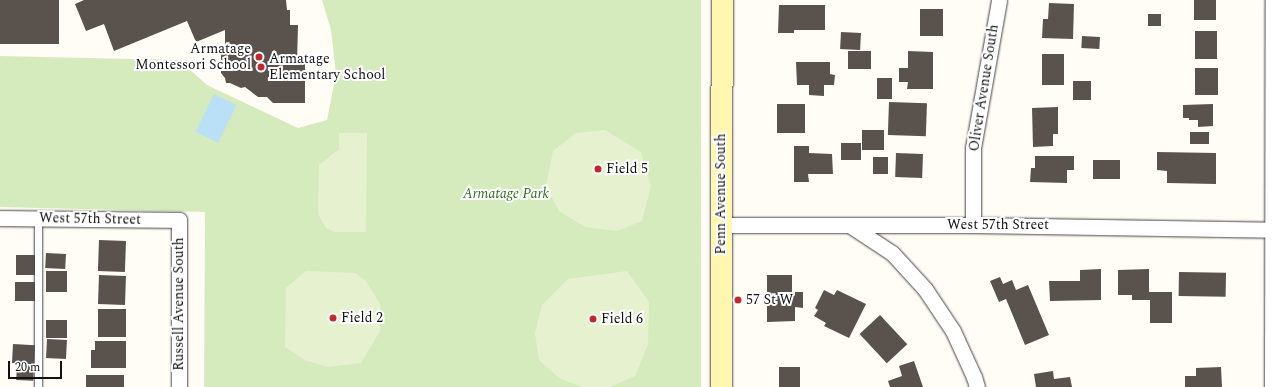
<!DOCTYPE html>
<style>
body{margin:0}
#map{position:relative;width:1275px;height:387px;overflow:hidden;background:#fffdf5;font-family:Spectral,serif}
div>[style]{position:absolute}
.green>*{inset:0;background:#d5ebbd}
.pitch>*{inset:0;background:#e6f2cf}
.water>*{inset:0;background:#b9e0f7;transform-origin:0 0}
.building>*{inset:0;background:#5a524d;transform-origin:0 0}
.roads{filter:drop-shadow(0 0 1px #444) drop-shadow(0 0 1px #444)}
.service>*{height:7px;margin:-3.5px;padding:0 3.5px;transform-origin:3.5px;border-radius:3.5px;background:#fff}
.minor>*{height:15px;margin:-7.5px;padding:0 7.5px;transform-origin:7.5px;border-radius:7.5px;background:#fff}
.secondary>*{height:21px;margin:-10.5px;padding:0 10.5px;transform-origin:10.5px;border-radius:10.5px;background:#fff6b0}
.dots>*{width:11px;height:11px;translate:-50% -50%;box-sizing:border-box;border:2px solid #fff;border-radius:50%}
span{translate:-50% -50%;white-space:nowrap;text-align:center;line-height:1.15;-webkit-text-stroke:4px #fff;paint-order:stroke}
.poi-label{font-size:14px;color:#111}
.right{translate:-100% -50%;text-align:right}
.left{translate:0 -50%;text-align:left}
.street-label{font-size:14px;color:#111}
.park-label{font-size:14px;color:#2f6b1f;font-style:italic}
.scale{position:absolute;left:8px;top:361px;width:54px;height:18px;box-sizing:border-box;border:2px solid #111;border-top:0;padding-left:5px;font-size:12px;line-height:14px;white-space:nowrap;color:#111;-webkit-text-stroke:3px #fff;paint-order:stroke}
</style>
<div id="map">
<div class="green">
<div style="clip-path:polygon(322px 0,701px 0,701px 387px,204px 387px,205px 212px,0 207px,0 56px,179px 60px,207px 85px,298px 128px,327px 120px,336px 74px,331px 30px)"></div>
</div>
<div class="pitch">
<div style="clip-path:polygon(605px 130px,641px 152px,651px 186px,642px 221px,617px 231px,585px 227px,559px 211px,546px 186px,553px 151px,576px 133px)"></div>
<div style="clip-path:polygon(339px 133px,367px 133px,366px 232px,334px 232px,326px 228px,318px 214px,319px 165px,339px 149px)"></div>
<div style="clip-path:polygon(306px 271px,355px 273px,366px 281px,380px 304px,380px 331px,361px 363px,327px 367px,305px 360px,285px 347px,286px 288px)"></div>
<div style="clip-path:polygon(627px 271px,649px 302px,648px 344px,635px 376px,610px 387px,582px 387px,559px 378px,539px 360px,535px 333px,542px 305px,568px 279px)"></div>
</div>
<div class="water">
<div style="left:214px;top:94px;width:25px;height:42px;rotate:26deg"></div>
</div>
<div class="building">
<div style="left:0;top:0;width:59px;height:44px"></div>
<div style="clip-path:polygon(84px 0,286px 0,287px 10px,290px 10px,290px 25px,298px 25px,297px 63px,305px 63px,305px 103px,273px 103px,267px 97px,258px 97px,245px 87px,241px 88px,230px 83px,226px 83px,225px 78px,221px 73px,221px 47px,225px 47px,225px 30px,196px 42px,187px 21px,114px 51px,104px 24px,86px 31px,75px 4px)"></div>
<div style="left:1194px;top:0;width:22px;height:20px"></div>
<div style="clip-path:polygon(1049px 3px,1074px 4px,1073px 39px,1042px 38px,1043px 19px,1048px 19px)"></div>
<div style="clip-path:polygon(779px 5px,825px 5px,825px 30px,794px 30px,794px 33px,778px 33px)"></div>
<div style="left:943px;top:9px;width:27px;height:23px;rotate:90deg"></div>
<div style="left:1148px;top:14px;width:13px;height:12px"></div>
<div style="left:1195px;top:31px;width:22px;height:28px"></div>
<div style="left:841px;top:32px;width:20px;height:17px;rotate:3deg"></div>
<div style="left:1082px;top:36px;width:18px;height:12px;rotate:3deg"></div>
<div style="left:848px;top:51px;width:23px;height:18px"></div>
<div style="clip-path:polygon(908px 51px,933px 52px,933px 89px,907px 89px,908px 82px,899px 82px,899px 68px,908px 68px)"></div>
<div style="left:1042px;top:54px;width:22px;height:31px"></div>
<div style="clip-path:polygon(796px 62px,830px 62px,830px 74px,835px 75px,834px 85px,824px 85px,824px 96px,809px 95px,809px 85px,797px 85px)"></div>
<div style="left:1195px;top:68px;width:23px;height:27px"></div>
<div style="left:877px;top:78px;width:15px;height:21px"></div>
<div style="left:1073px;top:81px;width:18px;height:19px"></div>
<div style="left:889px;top:102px;width:38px;height:33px;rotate:2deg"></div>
<div style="left:777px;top:104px;width:28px;height:29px"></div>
<div style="clip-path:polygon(1213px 104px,1213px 126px,1198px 127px,1198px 120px,1189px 120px,1189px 118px,1183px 118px,1183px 105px)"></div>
<div style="clip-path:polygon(1058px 107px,1058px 134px,1053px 134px,1053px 146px,1033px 147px,1032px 108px)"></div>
<div style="left:862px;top:130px;width:22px;height:20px"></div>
<div style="left:1190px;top:132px;width:19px;height:12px"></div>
<div style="left:861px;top:143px;width:17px;height:20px;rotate:90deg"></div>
<div style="clip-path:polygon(794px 146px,809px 146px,809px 153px,832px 154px,833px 174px,808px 174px,809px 182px,794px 182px)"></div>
<div style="clip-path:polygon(1157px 152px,1216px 153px,1216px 184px,1167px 183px,1167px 171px,1157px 170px)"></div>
<div style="left:896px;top:153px;width:27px;height:24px;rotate:2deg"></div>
<div style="clip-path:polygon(1035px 156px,1074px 156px,1074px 170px,1067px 170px,1067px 183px,1030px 182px,1031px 168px,1035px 168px)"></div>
<div style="left:873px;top:157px;width:15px;height:17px"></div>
<div style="left:1093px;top:160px;width:27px;height:19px"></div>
<div style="left:99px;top:240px;width:27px;height:31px;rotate:2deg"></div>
<div style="left:46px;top:253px;width:20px;height:15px;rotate:3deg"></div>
<div style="left:16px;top:255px;width:20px;height:20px"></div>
<div style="clip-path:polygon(1101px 269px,1101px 300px,1050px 301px,1049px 281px,1080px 281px,1080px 270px)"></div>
<div style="clip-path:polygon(1149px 269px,1149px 292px,1172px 292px,1172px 323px,1150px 323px,1150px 300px,1132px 300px,1132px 295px,1118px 295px,1118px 270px)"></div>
<div style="left:67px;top:271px;width:21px;height:21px;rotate:90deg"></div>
<div style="left:1179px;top:272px;width:47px;height:24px;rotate:1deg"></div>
<div style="left:99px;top:275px;width:27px;height:29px;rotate:2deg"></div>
<div style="clip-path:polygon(767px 275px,792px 275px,792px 292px,803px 292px,803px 308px,795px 307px,795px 321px,767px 322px)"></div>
<div style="clip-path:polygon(1000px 277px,1003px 284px,1012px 280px,1016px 290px,1028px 285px,1049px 335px,1025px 345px,1006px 299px,999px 302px,990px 281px)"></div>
<div style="left:15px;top:282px;width:20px;height:19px"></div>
<div style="clip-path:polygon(824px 290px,834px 295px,837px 290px,866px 304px,849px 338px,824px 326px,826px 323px,814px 316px,818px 310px,815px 308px)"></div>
<div style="left:98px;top:309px;width:28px;height:28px"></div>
<div style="left:880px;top:315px;width:40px;height:28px;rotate:47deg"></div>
<div style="left:46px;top:320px;width:21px;height:18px"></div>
<div style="left:47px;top:339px;width:20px;height:19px;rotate:3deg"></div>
<div style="clip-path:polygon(95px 341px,126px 341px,126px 368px,91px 368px,91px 350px,95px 350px)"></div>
<div style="left:13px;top:344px;width:22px;height:19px;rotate:3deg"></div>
<div style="clip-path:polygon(914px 361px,923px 387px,890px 387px,888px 381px,902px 376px,899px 366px)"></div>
<div style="left:17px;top:365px;width:17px;height:15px;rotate:3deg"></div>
<div style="left:779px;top:367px;width:21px;height:20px"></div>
<div style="clip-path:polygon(1221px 367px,1222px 387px,1185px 387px,1185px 376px,1196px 376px,1196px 368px)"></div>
<div style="clip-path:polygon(1053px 371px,1054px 379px,1070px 377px,1072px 387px,1036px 387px,1034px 374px)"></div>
<div style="left:86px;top:375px;width:38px;height:12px"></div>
</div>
<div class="roads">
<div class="service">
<div style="left:38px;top:387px;width:169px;rotate:-90deg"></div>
</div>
<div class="minor">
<div style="left:0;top:218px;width:179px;rotate:0.6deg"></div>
<div style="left:179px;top:220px;width:167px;rotate:90deg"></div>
<div style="left:721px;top:225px;width:252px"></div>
<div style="left:973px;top:225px;width:302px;rotate:0.9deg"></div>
<div style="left:973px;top:225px;width:77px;rotate:-90deg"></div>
<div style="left:973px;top:148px;width:150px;rotate:-80deg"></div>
<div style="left:851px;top:226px;width:49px;rotate:33.4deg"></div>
<div style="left:892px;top:253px;width:49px;rotate:47.5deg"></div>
<div style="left:925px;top:289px;width:50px;rotate:56.3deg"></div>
<div style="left:953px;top:331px;width:51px;rotate:65.5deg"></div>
<div style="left:974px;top:377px;width:10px;rotate:73deg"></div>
<div style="left:1272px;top:387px;width:387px;rotate:-89.9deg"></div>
</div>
<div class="secondary">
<div style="left:721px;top:387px;width:387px;rotate:-89.9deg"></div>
</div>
</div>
<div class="dots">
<div style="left:259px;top:57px;background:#c4262e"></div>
<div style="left:261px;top:67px;background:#c4262e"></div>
<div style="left:598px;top:169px;background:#c4262e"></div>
<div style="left:738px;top:300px;background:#c4262e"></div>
<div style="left:333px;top:318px;background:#c4262e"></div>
<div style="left:593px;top:319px;background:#c4262e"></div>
</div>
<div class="poi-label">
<span class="right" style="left:251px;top:57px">Armatage<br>Montessori School</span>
<span class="left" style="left:269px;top:67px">Armatage<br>Elementary School</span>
<span class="left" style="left:606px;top:169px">Field 5</span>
<span class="left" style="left:746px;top:300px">57 St W</span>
<span class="left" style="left:341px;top:318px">Field 2</span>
<span class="left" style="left:601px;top:319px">Field 6</span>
</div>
<div class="street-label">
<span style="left:984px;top:88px;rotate:-81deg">Oliver Avenue South</span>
<span style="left:721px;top:194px;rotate:-90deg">Penn Avenue South</span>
<span style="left:90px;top:219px;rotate:1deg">West 57th Street</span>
<span style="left:998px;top:225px">West 57th Street</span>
<span style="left:179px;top:304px;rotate:-90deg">Russell Avenue South</span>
</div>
<div class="park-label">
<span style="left:506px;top:194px">Armatage Park</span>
</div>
<div class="scale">20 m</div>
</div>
